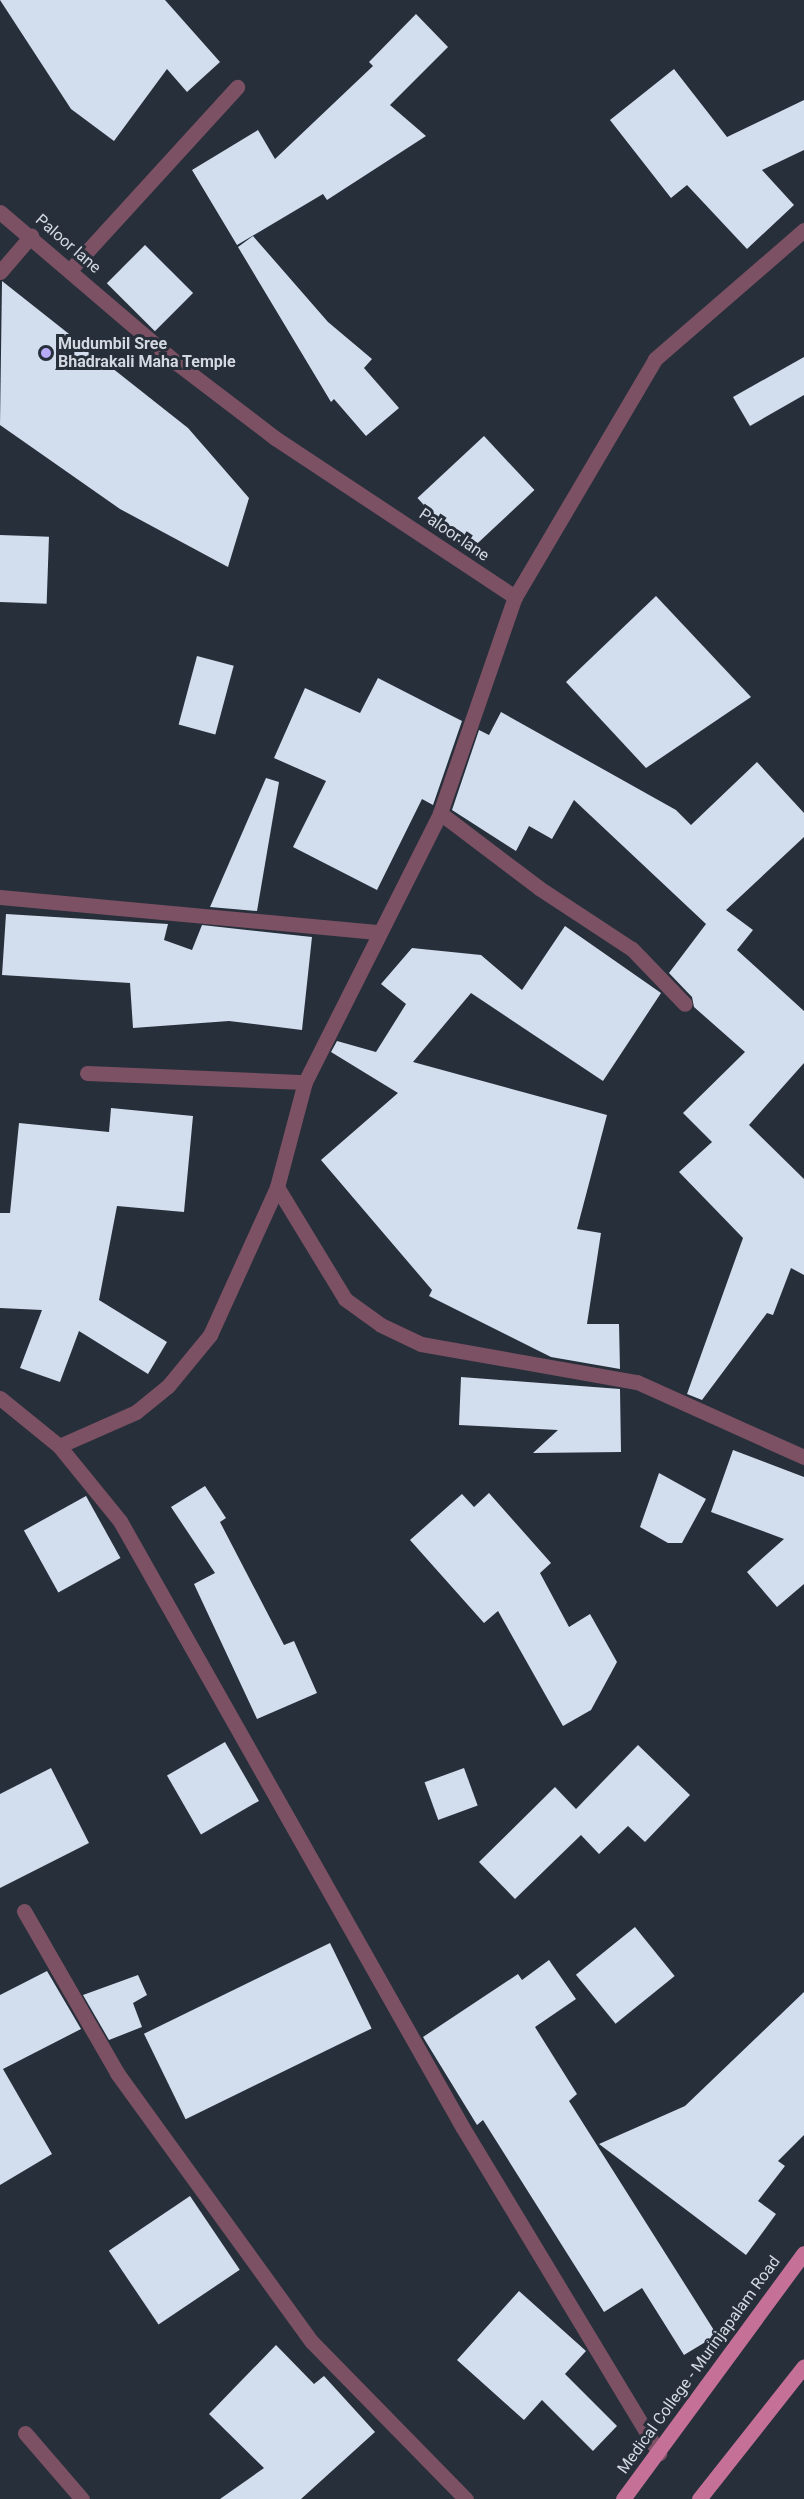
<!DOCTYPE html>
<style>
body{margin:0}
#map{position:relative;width:804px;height:2499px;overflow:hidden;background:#272f3b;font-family:Roboto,sans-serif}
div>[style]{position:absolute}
.building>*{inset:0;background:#d2dded;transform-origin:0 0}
.lane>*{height:15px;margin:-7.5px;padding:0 7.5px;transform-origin:7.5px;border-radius:7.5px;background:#7b5163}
.street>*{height:15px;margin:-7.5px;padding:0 7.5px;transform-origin:7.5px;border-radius:7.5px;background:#7b5163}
.primary>*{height:15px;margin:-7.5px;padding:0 7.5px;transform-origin:7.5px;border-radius:7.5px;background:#c57197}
.dots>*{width:16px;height:16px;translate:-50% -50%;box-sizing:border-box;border:3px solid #272f3b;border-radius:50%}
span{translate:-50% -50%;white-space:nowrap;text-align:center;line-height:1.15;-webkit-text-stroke:6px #272f3b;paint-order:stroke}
.street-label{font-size:16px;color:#d4d9e1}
.poi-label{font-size:16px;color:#d4d9e1;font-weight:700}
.left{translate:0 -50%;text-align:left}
</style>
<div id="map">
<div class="building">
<div style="clip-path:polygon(0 0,165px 0,220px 62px,187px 92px,167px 69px,114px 141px,71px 109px)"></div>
<div style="clip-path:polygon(416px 14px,448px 47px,390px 105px,426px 136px,327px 200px,323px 194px,237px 245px,192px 170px,258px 130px,275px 159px,373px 66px,369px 62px)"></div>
<div style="clip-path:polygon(674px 69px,727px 137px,804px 100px,804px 150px,762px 170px,794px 205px,747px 249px,687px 185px,671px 198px,610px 120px)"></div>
<div style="clip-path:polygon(253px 236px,328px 322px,372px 359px,364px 368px,399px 408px,366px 436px,334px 399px,331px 402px,238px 247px)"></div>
<div style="left:145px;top:245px;width:68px;height:54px;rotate:45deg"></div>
<div style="clip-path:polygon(2px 281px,188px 428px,249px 498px,228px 567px,120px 509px,0 425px)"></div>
<div style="clip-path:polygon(804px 357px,804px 395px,750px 426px,733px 397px)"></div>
<div style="left:484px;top:436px;width:74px;height:91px;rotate:47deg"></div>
<div style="left:0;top:535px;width:49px;height:67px;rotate:2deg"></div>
<div style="clip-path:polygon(656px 596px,751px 697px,646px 768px,566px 682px)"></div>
<div style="left:197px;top:656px;width:38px;height:71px;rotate:15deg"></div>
<div style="clip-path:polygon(378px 678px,462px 721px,433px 805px,422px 799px,377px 890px,293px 847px,326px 781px,274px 758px,305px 688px,360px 713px)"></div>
<div style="clip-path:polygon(501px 712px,676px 810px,691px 825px,757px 762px,804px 813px,804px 837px,726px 910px,753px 930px,737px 950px,804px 1011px,804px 1063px,749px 1125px,804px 1179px,804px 1275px,791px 1268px,773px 1315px,767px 1313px,702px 1400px,687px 1394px,743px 1238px,679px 1172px,712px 1142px,683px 1113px,745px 1052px,694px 1007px,692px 997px,669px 973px,706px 924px,574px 800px,552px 839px,529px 826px,516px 851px,452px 810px,479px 730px,489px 735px)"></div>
<div style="clip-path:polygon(266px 778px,279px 782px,257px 911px,210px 907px)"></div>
<div style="clip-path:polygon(6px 914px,168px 924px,164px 940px,192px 950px,202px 925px,312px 937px,302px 1030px,229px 1021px,133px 1028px,130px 983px,2px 975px)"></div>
<div style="clip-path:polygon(565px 926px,661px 993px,603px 1081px,471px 993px,413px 1062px,607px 1115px,577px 1229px,601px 1233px,587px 1324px,619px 1324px,620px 1369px,551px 1357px,429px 1296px,432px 1290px,321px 1160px,398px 1093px,331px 1052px,337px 1041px,376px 1052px,406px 1004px,381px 984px,412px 948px,481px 955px,522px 990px)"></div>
<div style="clip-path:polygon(111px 1108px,193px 1116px,184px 1212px,117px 1206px,99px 1300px,167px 1342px,148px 1374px,79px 1331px,60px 1382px,20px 1368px,42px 1310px,0 1308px,0 1213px,10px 1213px,19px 1123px,109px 1132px)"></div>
<div style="clip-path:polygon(461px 1377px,620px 1389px,621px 1452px,533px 1453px,558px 1430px,459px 1425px)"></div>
<div style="clip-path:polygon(733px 1450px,804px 1477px,804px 1584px,777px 1607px,747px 1572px,784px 1539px,711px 1512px)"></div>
<div style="clip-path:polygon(659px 1473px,706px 1499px,682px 1543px,668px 1543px,640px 1527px)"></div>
<div style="clip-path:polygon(205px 1486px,226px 1518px,220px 1522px,284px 1645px,294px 1641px,317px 1693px,257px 1719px,194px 1584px,215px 1573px,171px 1507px)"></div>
<div style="clip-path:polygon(489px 1493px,551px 1563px,540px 1573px,569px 1627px,590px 1614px,617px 1662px,591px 1710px,563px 1726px,498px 1611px,484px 1623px,410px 1540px,462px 1494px,474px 1507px)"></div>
<div style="left:86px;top:1496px;width:71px;height:71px;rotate:61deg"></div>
<div style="left:225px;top:1742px;width:68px;height:67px;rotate:60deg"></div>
<div style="clip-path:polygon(638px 1745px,690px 1795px,645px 1842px,628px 1826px,599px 1854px,581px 1835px,515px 1899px,479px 1862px,555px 1787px,576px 1809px)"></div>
<div style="clip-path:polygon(51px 1768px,89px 1843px,0 1888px,0 1794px)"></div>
<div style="left:464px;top:1768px;width:40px;height:42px;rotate:70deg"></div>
<div style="left:635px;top:1927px;width:63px;height:76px;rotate:51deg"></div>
<div style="left:330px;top:1943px;width:95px;height:207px;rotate:64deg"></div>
<div style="clip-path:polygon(549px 1960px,576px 1999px,535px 2027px,577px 2094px,569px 2101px,717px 2335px,684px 2355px,642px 2288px,604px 2312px,483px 2120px,477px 2125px,423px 2037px,518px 1974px,522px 1980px)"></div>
<div style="clip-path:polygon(47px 1971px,81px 2029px,3px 2069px,52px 2154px,0 2185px,0 1995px)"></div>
<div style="clip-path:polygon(138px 1975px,147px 1995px,133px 2003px,142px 2027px,109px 2040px,83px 1995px)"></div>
<div style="clip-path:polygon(804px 1992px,804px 2135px,778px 2161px,785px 2166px,758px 2201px,776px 2214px,746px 2255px,599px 2144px,685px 2106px)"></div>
<div style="left:190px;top:2196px;width:89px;height:98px;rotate:56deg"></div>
<div style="clip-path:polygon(519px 2291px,586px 2351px,565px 2374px,617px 2426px,593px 2451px,542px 2400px,524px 2420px,457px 2360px)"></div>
<div style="clip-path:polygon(276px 2345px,314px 2384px,324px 2376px,375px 2432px,301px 2499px,220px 2499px,264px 2468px,209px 2414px)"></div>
</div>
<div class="lane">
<div style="left:87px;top:1073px;width:218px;rotate:2.4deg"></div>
</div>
<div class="street">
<div style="left:0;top:212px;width:234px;rotate:40.5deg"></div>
<div style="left:178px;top:364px;width:122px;rotate:37.3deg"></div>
<div style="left:275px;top:438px;width:288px;rotate:33.5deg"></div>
<div style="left:515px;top:597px;width:276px;rotate:-59.5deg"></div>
<div style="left:655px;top:359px;width:197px;rotate:-40.9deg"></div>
<div style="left:70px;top:270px;width:248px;rotate:-47.6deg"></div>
<div style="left:0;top:272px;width:48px;rotate:-49.3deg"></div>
<div style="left:440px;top:813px;width:124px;rotate:37.1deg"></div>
<div style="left:539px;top:888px;width:111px;rotate:33.3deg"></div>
<div style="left:632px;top:949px;width:76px;rotate:46.1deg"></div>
<div style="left:0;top:897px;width:381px;rotate:5.3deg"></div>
<div style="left:277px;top:1187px;width:131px;rotate:58.7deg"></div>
<div style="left:345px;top:1299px;width:44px;rotate:35.8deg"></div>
<div style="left:381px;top:1325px;width:44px;rotate:25.4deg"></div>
<div style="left:421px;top:1344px;width:219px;rotate:10deg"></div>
<div style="left:637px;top:1382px;width:183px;rotate:24.2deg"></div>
<div style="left:0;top:1398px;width:76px;rotate:39.1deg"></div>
<div style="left:59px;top:1446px;width:97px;rotate:50.9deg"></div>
<div style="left:120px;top:1521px;width:697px;rotate:60.53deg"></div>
<div style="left:463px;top:2128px;width:380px;rotate:58.9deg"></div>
<div style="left:59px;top:1446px;width:84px;rotate:-23.8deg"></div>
<div style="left:136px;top:1412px;width:41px;rotate:-39.1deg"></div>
<div style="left:168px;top:1386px;width:66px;rotate:-50.5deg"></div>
<div style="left:210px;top:1335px;width:162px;rotate:-65.6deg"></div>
<div style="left:277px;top:1187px;width:109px;rotate:-75.1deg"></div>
<div style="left:305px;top:1082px;width:301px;rotate:-63.3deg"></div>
<div style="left:440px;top:813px;width:229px;rotate:-70.9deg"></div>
<div style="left:24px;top:1911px;width:187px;rotate:60.1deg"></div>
<div style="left:117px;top:2073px;width:332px;rotate:54.1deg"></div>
<div style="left:312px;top:2342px;width:220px;rotate:45.6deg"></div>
<div style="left:25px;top:2433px;width:87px;rotate:49.2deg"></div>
</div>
<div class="primary">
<div style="left:623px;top:2499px;width:305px;rotate:-53.7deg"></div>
<div style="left:699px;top:2499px;width:169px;rotate:-51.7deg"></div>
</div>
<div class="dots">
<div style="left:46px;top:353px;background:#b8abf7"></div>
</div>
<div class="street-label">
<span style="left:68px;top:244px;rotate:41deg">Paloor lane</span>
<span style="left:454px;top:535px;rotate:34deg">Paloor lane</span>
<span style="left:699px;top:2365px;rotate:-54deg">Medical College - Murinjapalam Road</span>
</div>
<div class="poi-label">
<span class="left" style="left:58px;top:353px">Mudumbil Sree<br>Bhadrakali Maha Temple</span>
</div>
</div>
